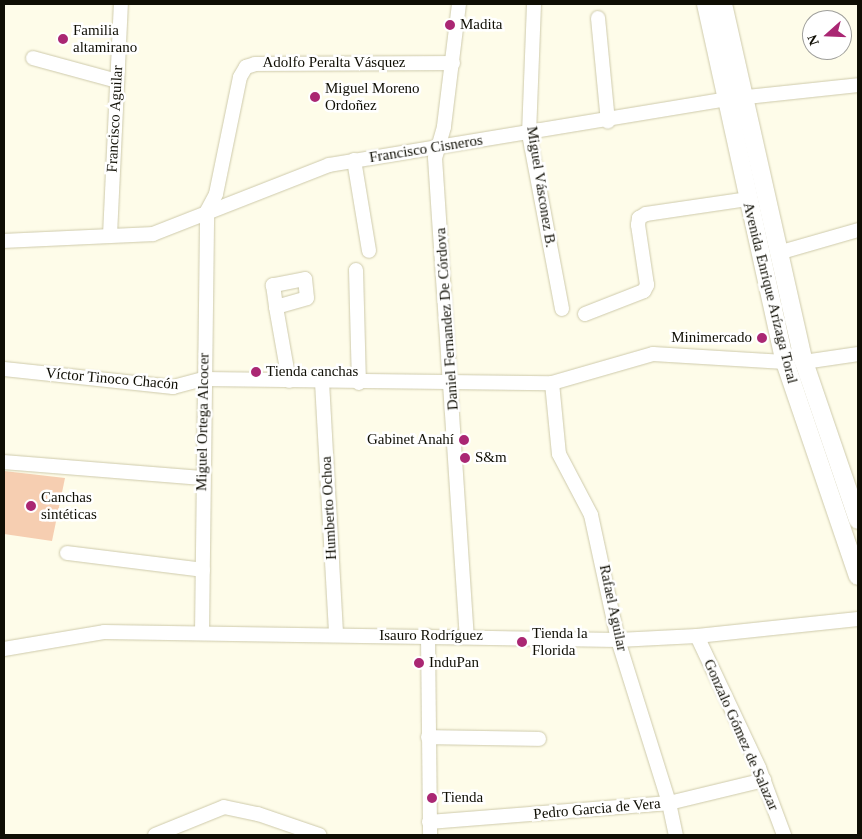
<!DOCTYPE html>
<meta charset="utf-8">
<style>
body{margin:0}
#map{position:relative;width:862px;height:839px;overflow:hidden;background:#fefce9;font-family:Georgia,serif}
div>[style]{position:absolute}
.green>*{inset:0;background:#f6ceb1}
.roads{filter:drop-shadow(0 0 1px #cecaab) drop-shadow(0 0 1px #cecaab)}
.minor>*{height:14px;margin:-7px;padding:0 7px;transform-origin:7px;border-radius:7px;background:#fff}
.major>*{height:18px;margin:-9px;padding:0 9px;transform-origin:9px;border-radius:9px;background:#fff}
.dots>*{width:14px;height:14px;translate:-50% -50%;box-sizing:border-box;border:2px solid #fff;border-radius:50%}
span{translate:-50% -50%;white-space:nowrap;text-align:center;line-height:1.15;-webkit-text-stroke:5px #fff;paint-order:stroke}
.poi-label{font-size:15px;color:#0f0e04}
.left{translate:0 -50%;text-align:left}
.right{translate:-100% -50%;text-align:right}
.street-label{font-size:15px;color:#0f0e04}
.frame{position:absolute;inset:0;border:5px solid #0f0e04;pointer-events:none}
.north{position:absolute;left:802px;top:10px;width:50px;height:50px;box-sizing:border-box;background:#fff;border:1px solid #9f9f9b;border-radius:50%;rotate:250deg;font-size:14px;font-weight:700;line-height:20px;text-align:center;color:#0f0e04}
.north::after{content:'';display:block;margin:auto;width:18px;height:22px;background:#aa2773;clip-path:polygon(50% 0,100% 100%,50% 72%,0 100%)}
</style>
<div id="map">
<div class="green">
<div style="clip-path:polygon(4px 471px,65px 478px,52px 541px,4px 534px)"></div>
</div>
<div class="roads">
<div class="minor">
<div style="left:459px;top:4px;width:124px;rotate:97deg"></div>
<div style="left:444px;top:127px;width:32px;rotate:106deg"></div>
<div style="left:435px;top:158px;width:479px;rotate:86.2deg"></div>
<div style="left:534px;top:4px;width:130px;rotate:92.2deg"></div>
<div style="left:529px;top:134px;width:178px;rotate:79.3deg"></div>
<div style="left:598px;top:18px;width:104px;rotate:84.5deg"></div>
<div style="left:33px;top:58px;width:87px;rotate:15.3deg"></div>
<div style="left:354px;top:160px;width:92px;rotate:80.6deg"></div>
<div style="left:110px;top:235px;width:231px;rotate:-87.3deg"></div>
<div style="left:4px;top:241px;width:149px;rotate:-2.7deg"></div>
<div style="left:153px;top:234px;width:189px;rotate:-21.4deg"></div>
<div style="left:329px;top:165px;width:404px;rotate:-9.4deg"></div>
<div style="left:728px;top:99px;width:131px;rotate:-6.1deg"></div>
<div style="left:778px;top:253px;width:83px;rotate:-16deg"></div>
<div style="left:356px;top:270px;width:113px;rotate:88.5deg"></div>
<div style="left:276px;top:307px;width:32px;rotate:-16deg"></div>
<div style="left:307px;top:298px;width:19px;rotate:-96deg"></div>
<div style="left:305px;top:279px;width:33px;rotate:169deg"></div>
<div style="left:273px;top:285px;width:22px;rotate:82deg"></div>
<div style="left:276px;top:307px;width:75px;rotate:80deg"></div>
<div style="left:585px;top:314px;width:63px;rotate:-21.3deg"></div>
<div style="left:644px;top:291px;width:7px;rotate:-63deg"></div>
<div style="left:647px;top:285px;width:61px;rotate:-98.5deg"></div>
<div style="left:638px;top:225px;width:7px;rotate:-82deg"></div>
<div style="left:639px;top:218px;width:8px;rotate:-30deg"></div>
<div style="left:646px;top:214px;width:102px;rotate:-8.4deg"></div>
<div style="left:804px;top:362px;width:55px;rotate:-8.4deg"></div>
<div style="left:4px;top:369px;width:170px;rotate:6.1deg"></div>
<div style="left:173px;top:387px;width:31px;rotate:-15deg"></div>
<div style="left:203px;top:379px;width:349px;rotate:0.7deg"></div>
<div style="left:552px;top:383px;width:105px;rotate:-16deg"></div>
<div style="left:653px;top:354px;width:132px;rotate:3.5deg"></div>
<div style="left:322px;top:382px;width:253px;rotate:86.8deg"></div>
<div style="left:552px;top:383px;width:71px;rotate:84.4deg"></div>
<div style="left:559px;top:454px;width:69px;rotate:62.3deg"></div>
<div style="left:591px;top:515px;width:128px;rotate:77.8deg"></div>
<div style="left:618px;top:640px;width:171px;rotate:72.6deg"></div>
<div style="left:669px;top:803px;width:33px;rotate:78deg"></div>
<div style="left:4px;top:462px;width:198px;rotate:4.6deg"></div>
<div style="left:67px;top:553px;width:137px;rotate:7.1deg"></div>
<div style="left:202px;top:633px;width:422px;rotate:-89.3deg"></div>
<div style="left:207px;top:211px;width:19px;rotate:-62deg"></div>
<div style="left:216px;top:194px;width:119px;rotate:-78.4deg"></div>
<div style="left:240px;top:77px;width:12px;rotate:-59deg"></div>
<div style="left:246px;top:67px;width:9px;rotate:-18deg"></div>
<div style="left:255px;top:64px;width:198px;rotate:-0.3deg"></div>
<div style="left:428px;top:636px;width:199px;rotate:89.4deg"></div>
<div style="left:697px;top:636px;width:146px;rotate:64.8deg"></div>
<div style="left:759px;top:768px;width:72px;rotate:69.5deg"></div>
<div style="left:4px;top:649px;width:101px;rotate:-9.6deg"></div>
<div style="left:104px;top:632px;width:514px;rotate:0.89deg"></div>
<div style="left:618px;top:640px;width:79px;rotate:-2.9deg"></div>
<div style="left:697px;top:636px;width:162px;rotate:-6deg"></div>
<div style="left:428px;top:737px;width:111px;rotate:1deg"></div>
<div style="left:429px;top:822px;width:241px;rotate:-4.5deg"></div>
<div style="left:669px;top:803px;width:98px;rotate:-13.6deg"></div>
<div style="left:155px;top:835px;width:74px;rotate:-22.1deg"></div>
<div style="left:224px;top:807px;width:35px;rotate:12deg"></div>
<div style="left:258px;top:814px;width:65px;rotate:19deg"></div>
</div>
<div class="major">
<div style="left:706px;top:4px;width:367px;rotate:77.6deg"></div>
<div style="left:785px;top:362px;width:226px;rotate:71.2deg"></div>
<div style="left:723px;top:4px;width:367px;rotate:77.3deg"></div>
<div style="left:804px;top:362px;width:167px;rotate:71.1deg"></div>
</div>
</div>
<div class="dots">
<div style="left:450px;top:25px;background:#aa2773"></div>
<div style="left:63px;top:39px;background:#aa2773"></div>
<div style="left:315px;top:97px;background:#aa2773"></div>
<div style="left:762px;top:338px;background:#aa2773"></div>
<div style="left:256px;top:372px;background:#aa2773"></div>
<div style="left:464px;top:440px;background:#aa2773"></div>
<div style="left:465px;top:458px;background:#aa2773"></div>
<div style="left:31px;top:506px;background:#aa2773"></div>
<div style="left:522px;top:642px;background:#aa2773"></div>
<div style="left:419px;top:663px;background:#aa2773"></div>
<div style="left:432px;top:798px;background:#aa2773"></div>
</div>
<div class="poi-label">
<span class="left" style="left:460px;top:25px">Madita</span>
<span class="left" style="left:73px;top:39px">Familia<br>altamirano</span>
<span class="left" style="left:325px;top:97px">Miguel Moreno<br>Ordoñez</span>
<span class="right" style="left:752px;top:338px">Minimercado</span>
<span class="left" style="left:266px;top:372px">Tienda canchas</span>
<span class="right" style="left:454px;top:440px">Gabinet Anahí</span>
<span class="left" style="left:475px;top:458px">S&amp;m</span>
<span class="left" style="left:41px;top:506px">Canchas<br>sintéticas</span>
<span class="left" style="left:532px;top:642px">Tienda la<br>Florida</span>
<span class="left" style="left:429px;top:663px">InduPan</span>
<span class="left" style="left:442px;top:798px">Tienda</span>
</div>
<div class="street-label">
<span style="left:334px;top:63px">Adolfo Peralta Vásquez</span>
<span style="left:115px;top:119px;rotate:-87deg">Francisco Aguilar</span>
<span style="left:426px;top:149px;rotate:-9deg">Francisco Cisneros</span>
<span style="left:541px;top:187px;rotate:81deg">Miguel Vásconez B.</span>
<span style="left:770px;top:293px;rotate:76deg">Avenida Enrique Arízaga Toral</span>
<span style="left:447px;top:319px;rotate:-94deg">Daniel Fernandez De Córdova</span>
<span style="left:112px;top:379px;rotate:5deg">Víctor Tinoco Chacón</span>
<span style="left:203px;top:422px;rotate:-89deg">Miguel Ortega Alcocer</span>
<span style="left:329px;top:508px;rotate:-93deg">Humberto Ochoa</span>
<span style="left:613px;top:608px;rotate:78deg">Rafael Aguilar</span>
<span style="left:431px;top:636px">Isauro Rodríguez</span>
<span style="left:741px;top:735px;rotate:66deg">Gonzalo Gómez de Salazar</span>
<span style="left:597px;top:809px;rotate:-5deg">Pedro Garcia de Vera</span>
</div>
<div class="frame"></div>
<div class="north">N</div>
</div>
